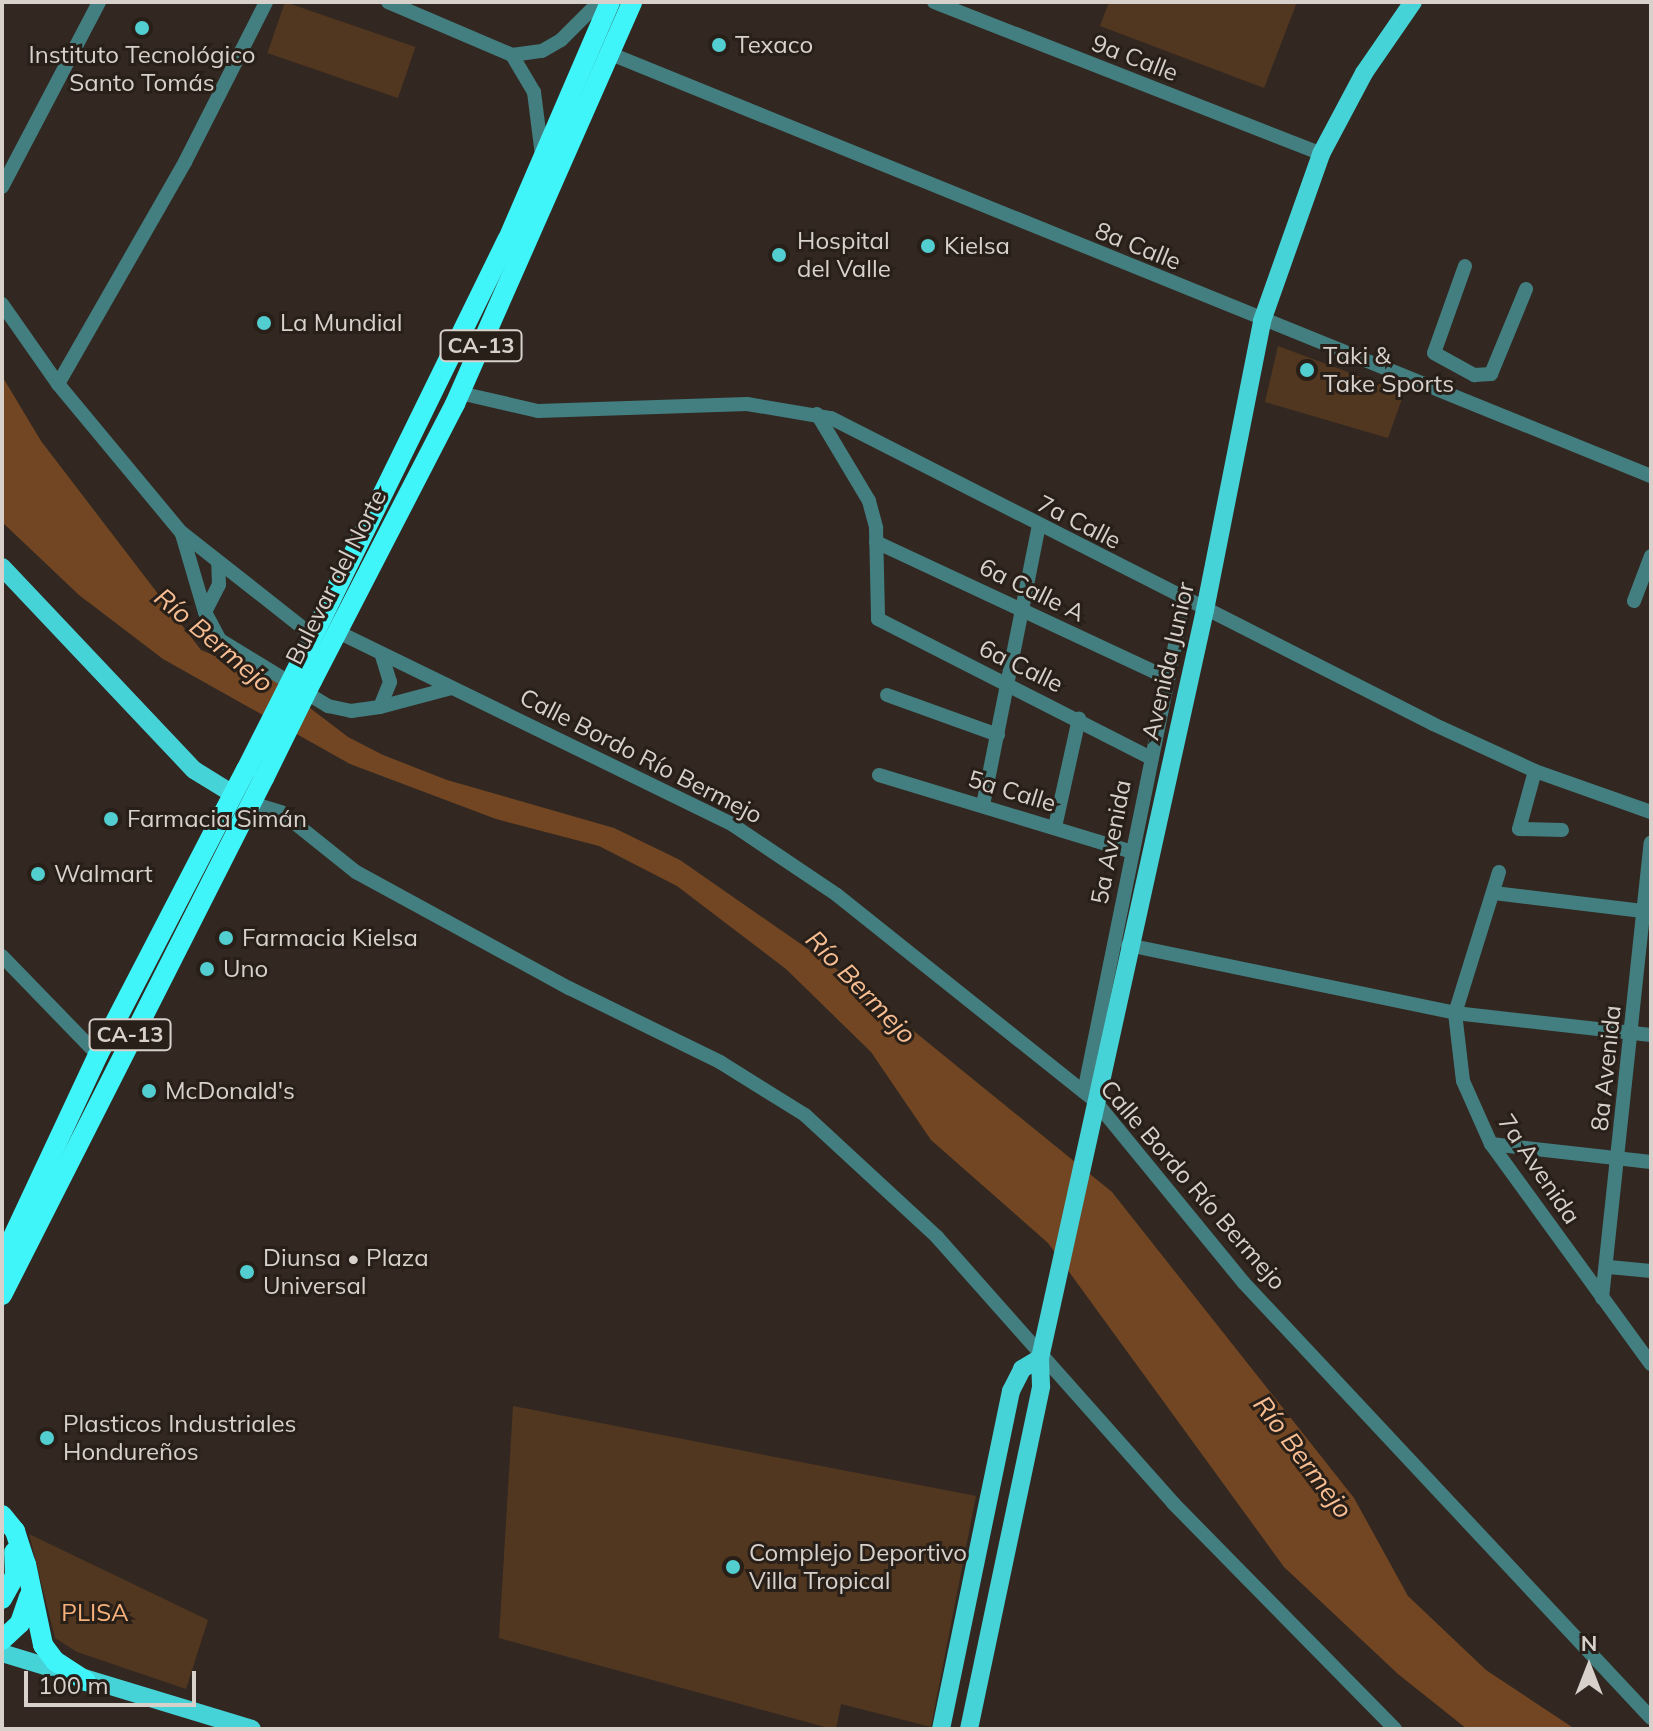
<!DOCTYPE html>
<meta charset="utf-8">
<style>
body{margin:0}
#map{position:relative;width:1653px;height:1731px;overflow:hidden;background:#322821;font-family:Mulish,sans-serif}
div>[style]{position:absolute}
.green>*{inset:0;background:#513620;transform-origin:0 0}
.water>*{inset:0;background:#724622}
.minor>*{height:14px;margin:-7px;padding:0 7px;transform-origin:7px;border-radius:7px;background:#437f80}
.major>*{height:18px;margin:-9px;padding:0 9px;transform-origin:9px;border-radius:9px;background:#46d3d7}
.highway>*{height:20px;margin:-10px;padding:0 10px;transform-origin:10px;border-radius:10px;background:#40f5f9}
.highway-bridge>*{height:20px;margin:-10px;padding:0 10px;transform-origin:10px;border-radius:10px;background:#40f5f9}
.dots>*{width:22px;height:22px;translate:-50% -50%;box-sizing:border-box;border:4px solid #281f18;border-radius:50%}
span{translate:-50% -50%;white-space:nowrap;text-align:center;line-height:1.15;-webkit-text-stroke:6px #281f18;paint-order:stroke}
.shield-label span{padding:2px 6px;background:#281f18;border:2px solid;border-radius:6px;-webkit-text-stroke-width:0}
.shield-label{font-size:22px;color:#d7d0cb;font-weight:700}
.poi-label{font-size:24px;color:#d7d0cb}
.left{translate:0 -50%;text-align:left}
.street-label{font-size:24px;color:#d7d0cb}
.park-label{font-size:24px;color:#f8b17b}
.water-label{font-size:26px;color:#f7be93;font-style:italic}
.frame{position:absolute;inset:0;border:4px solid #d7d0cb;pointer-events:none}
.north{position:absolute;left:1549px;top:1627px;width:80px;height:80px;-webkit-text-stroke:6px #281f18;paint-order:stroke;rotate:0deg;font-size:22px;font-weight:700;line-height:32px;text-align:center;color:#d7d0cb}
.north::after{content:'';display:block;margin:auto;width:28px;height:36px;background:#d7d0cb;clip-path:polygon(50% 0,100% 100%,50% 72%,0 100%)}
.scale{position:absolute;left:24px;top:1671px;width:172px;height:36px;box-sizing:border-box;border:4px solid #d7d0cb;border-top:0;padding-left:10px;font-size:24px;line-height:28px;white-space:nowrap;color:#d7d0cb;-webkit-text-stroke:6px #281f18;paint-order:stroke}
</style>
<div id="map">
<div class="green">
<div style="left:285px;top:2px;width:138px;height:54px;rotate:19deg"></div>
<div style="clip-path:polygon(1109px 2px,1297px 2px,1264px 88px,1100px 26px)"></div>
<div style="clip-path:polygon(1278px 346px,1404px 393px,1388px 438px,1265px 402px)"></div>
<div style="clip-path:polygon(513px 1406px,976px 1496px,931px 1727px,841px 1704px,836px 1729px,832px 1729px,499px 1638px)"></div>
<div style="clip-path:polygon(29px 1534px,208px 1620px,186px 1689px,77px 1652px,55px 1638px)"></div>
</div>
<div class="water">
<div style="clip-path:polygon(2px 376px,41px 441px,201px 650px,272px 679px,348px 737px,383px 755px,447px 780px,614px 828px,680px 860px,841px 972px,1112px 1192px,1354px 1498px,1408px 1596px,1486px 1670px,1575px 1729px,1467px 1729px,1398px 1674px,1284px 1567px,1048px 1243px,931px 1140px,871px 1052px,786px 969px,677px 886px,599px 846px,496px 819px,350px 764px,163px 659px,79px 595px,2px 522px)"></div>
</div>
<div class="minor">
<div style="left:388px;top:2px;width:135px;rotate:23.1deg"></div>
<div style="left:512px;top:55px;width:30px;rotate:-8deg"></div>
<div style="left:542px;top:51px;width:22px;rotate:-30deg"></div>
<div style="left:561px;top:40px;width:54px;rotate:-45deg"></div>
<div style="left:934px;top:2px;width:416px;rotate:21.4deg"></div>
<div style="left:611px;top:54px;width:1122px;rotate:22.09deg"></div>
<div style="left:512px;top:55px;width:43px;rotate:59.3deg"></div>
<div style="left:534px;top:92px;width:64px;rotate:82.8deg"></div>
<div style="left:2px;top:187px;width:209px;rotate:-62.3deg"></div>
<div style="left:1465px;top:266px;width:92px;rotate:109.6deg"></div>
<div style="left:1434px;top:353px;width:46px;rotate:28.8deg"></div>
<div style="left:1474px;top:375px;width:17px;rotate:-3deg"></div>
<div style="left:1491px;top:374px;width:92px;rotate:-67.6deg"></div>
<div style="left:2px;top:304px;width:98px;rotate:55deg"></div>
<div style="left:58px;top:384px;width:192px;rotate:50.3deg"></div>
<div style="left:181px;top:532px;width:168px;rotate:38.2deg"></div>
<div style="left:58px;top:384px;width:256px;rotate:-60.2deg"></div>
<div style="left:185px;top:162px;width:179px;rotate:-63.1deg"></div>
<div style="left:460px;top:393px;width:80px;rotate:13deg"></div>
<div style="left:538px;top:411px;width:209px;rotate:-1.9deg"></div>
<div style="left:747px;top:404px;width:85px;rotate:9.5deg"></div>
<div style="left:831px;top:418px;width:675px;rotate:26.94deg"></div>
<div style="left:1433px;top:724px;width:112px;rotate:24.7deg"></div>
<div style="left:1535px;top:771px;width:123px;rotate:19.5deg"></div>
<div style="left:817px;top:414px;width:101px;rotate:59.1deg"></div>
<div style="left:869px;top:501px;width:28px;rotate:75deg"></div>
<div style="left:876px;top:528px;width:91px;rotate:88.7deg"></div>
<div style="left:878px;top:619px;width:304px;rotate:27deg"></div>
<div style="left:182px;top:534px;width:81px;rotate:73.6deg"></div>
<div style="left:205px;top:612px;width:32px;rotate:62deg"></div>
<div style="left:220px;top:640px;width:127px;rotate:31.4deg"></div>
<div style="left:328px;top:706px;width:24px;rotate:12deg"></div>
<div style="left:351px;top:711px;width:29px;rotate:-8deg"></div>
<div style="left:380px;top:707px;width:74px;rotate:-14.8deg"></div>
<div style="left:876px;top:542px;width:322px;rotate:25deg"></div>
<div style="left:1634px;top:601px;width:48px;rotate:-69.3deg"></div>
<div style="left:205px;top:612px;width:30px;rotate:-63deg"></div>
<div style="left:219px;top:585px;width:23px;rotate:-92deg"></div>
<div style="left:338px;top:632px;width:440px;rotate:26deg"></div>
<div style="left:733px;top:825px;width:125px;rotate:33.9deg"></div>
<div style="left:837px;top:895px;width:330px;rotate:38.6deg"></div>
<div style="left:1095px;top:1101px;width:235px;rotate:50.7deg"></div>
<div style="left:1244px;top:1283px;width:596px;rotate:46.9deg"></div>
<div style="left:887px;top:695px;width:118px;rotate:19.8deg"></div>
<div style="left:380px;top:707px;width:27px;rotate:-68deg"></div>
<div style="left:390px;top:682px;width:28px;rotate:-107deg"></div>
<div style="left:1535px;top:771px;width:60px;rotate:105.4deg"></div>
<div style="left:1519px;top:829px;width:43px;rotate:1.3deg"></div>
<div style="left:879px;top:775px;width:264px;rotate:16.9deg"></div>
<div style="left:251px;top:803px;width:31px;rotate:17deg"></div>
<div style="left:281px;top:812px;width:96px;rotate:38.7deg"></div>
<div style="left:356px;top:872px;width:243px;rotate:28.6deg"></div>
<div style="left:569px;top:988px;width:168px;rotate:26.1deg"></div>
<div style="left:720px;top:1062px;width:100px;rotate:31.9deg"></div>
<div style="left:805px;top:1115px;width:180px;rotate:42.7deg"></div>
<div style="left:937px;top:1237px;width:356px;rotate:48.4deg"></div>
<div style="left:1173px;top:1503px;width:317px;rotate:45.5deg"></div>
<div style="left:983px;top:805px;width:285px;rotate:-78.7deg"></div>
<div style="left:1055px;top:827px;width:111px;rotate:-77.5deg"></div>
<div style="left:1499px;top:872px;width:148px;rotate:107.3deg"></div>
<div style="left:1455px;top:1013px;width:68px;rotate:83.3deg"></div>
<div style="left:1463px;top:1081px;width:69px;rotate:66deg"></div>
<div style="left:1491px;top:1144px;width:272px;rotate:54deg"></div>
<div style="left:1494px;top:893px;width:158px;rotate:6.9deg"></div>
<div style="left:1128px;top:945px;width:334px;rotate:11.7deg"></div>
<div style="left:1455px;top:1013px;width:197px;rotate:6.4deg"></div>
<div style="left:2px;top:956px;width:138px;rotate:45.9deg"></div>
<div style="left:1084px;top:1092px;width:501px;rotate:-78.49deg"></div>
<div style="left:1491px;top:1144px;width:161px;rotate:6.4deg"></div>
<div style="left:1609px;top:1267px;width:42px;rotate:5.4deg"></div>
<div style="left:1602px;top:1298px;width:458px;rotate:-83.9deg"></div>
</div>
<div class="major">
<div style="left:2px;top:567px;width:279px;rotate:46.6deg"></div>
<div style="left:194px;top:770px;width:46px;rotate:31.6deg"></div>
<div style="left:2px;top:1653px;width:261px;rotate:16.9deg"></div>
<div style="left:941px;top:1729px;width:345px;rotate:-78.3deg"></div>
<div style="left:1011px;top:1391px;width:25px;rotate:-63deg"></div>
<div style="left:1022px;top:1369px;width:21px;rotate:-31deg"></div>
<div style="left:969px;top:1729px;width:350px;rotate:-78.1deg"></div>
<div style="left:1041px;top:1386px;width:28px;rotate:-92deg"></div>
<div style="left:1040px;top:1358px;width:766px;rotate:-77.56deg"></div>
<div style="left:1205px;top:610px;width:295px;rotate:-78.8deg"></div>
<div style="left:1262px;top:321px;width:177px;rotate:-70.5deg"></div>
<div style="left:1321px;top:154px;width:92px;rotate:-62deg"></div>
<div style="left:1364px;top:73px;width:86px;rotate:-55.4deg"></div>
</div>
<div class="highway">
<div style="left:295px;top:673px;width:483px;rotate:-63.9deg"></div>
<div style="left:508px;top:239px;width:258px;rotate:-66.7deg"></div>
<div style="left:312px;top:681px;width:312px;rotate:-62.7deg"></div>
<div style="left:455px;top:404px;width:439px;rotate:-66.2deg"></div>
<div style="left:2px;top:1260px;width:226px;rotate:-64.9deg"></div>
<div style="left:98px;top:1055px;width:321px;rotate:-62.6deg"></div>
<div style="left:2px;top:1295px;width:580px;rotate:-63.13deg"></div>
<div style="left:2px;top:1515px;width:21px;rotate:51deg"></div>
<div style="left:15px;top:1531px;width:35px;rotate:72deg"></div>
<div style="left:26px;top:1564px;width:83px;rotate:78.1deg"></div>
<div style="left:43px;top:1645px;width:20px;rotate:53deg"></div>
<div style="left:55px;top:1661px;width:37px;rotate:33deg"></div>
<div style="left:2px;top:1599px;width:26px;rotate:-61deg"></div>
<div style="left:15px;top:1576px;width:24px;rotate:-92deg"></div>
<div style="left:2px;top:1640px;width:25px;rotate:-43deg"></div>
<div style="left:20px;top:1623px;width:28px;rotate:-71deg"></div>
</div>
<div class="highway-bridge">
<div style="left:246px;top:770px;width:109px;rotate:-63.2deg"></div>
<div style="left:264px;top:778px;width:108px;rotate:-63.7deg"></div>
</div>
<div class="dots">
<div style="left:142px;top:28px;background:#52cdd0"></div>
<div style="left:719px;top:45px;background:#52cdd0"></div>
<div style="left:928px;top:246px;background:#52cdd0"></div>
<div style="left:779px;top:255px;background:#52cdd0"></div>
<div style="left:264px;top:323px;background:#52cdd0"></div>
<div style="left:1307px;top:370px;background:#52cdd0"></div>
<div style="left:111px;top:819px;background:#52cdd0"></div>
<div style="left:38px;top:874px;background:#52cdd0"></div>
<div style="left:226px;top:938px;background:#52cdd0"></div>
<div style="left:207px;top:969px;background:#52cdd0"></div>
<div style="left:149px;top:1091px;background:#52cdd0"></div>
<div style="left:247px;top:1272px;background:#52cdd0"></div>
<div style="left:47px;top:1438px;background:#52cdd0"></div>
<div style="left:733px;top:1567px;background:#52cdd0"></div>
</div>
<div class="shield-label">
<span style="left:481px;top:346px">CA-13</span>
<span style="left:130px;top:1035px">CA-13</span>
</div>
<div class="poi-label">
<span class="left" style="left:735px;top:45px">Texaco</span>
<span style="left:142px;top:69px">Instituto Tecnológico<br>Santo Tomás</span>
<span class="left" style="left:797px;top:255px">Hospital<br>del Valle</span>
<span class="left" style="left:944px;top:246px">Kielsa</span>
<span class="left" style="left:280px;top:323px">La Mundial</span>
<span class="left" style="left:1323px;top:370px">Taki &amp;<br>Take Sports</span>
<span class="left" style="left:127px;top:819px">Farmacia Simán</span>
<span class="left" style="left:54px;top:874px">Walmart</span>
<span class="left" style="left:242px;top:938px">Farmacia Kielsa</span>
<span class="left" style="left:223px;top:969px">Uno</span>
<span class="left" style="left:165px;top:1091px">McDonald's</span>
<span class="left" style="left:263px;top:1272px">Diunsa • Plaza<br>Universal</span>
<span class="left" style="left:63px;top:1438px">Plasticos Industriales<br>Hondureños</span>
<span class="left" style="left:749px;top:1567px">Complejo Deportivo<br>Villa Tropical</span>
</div>
<div class="street-label">
<span style="left:1135px;top:58px;rotate:21deg">9a Calle</span>
<span style="left:1138px;top:246px;rotate:22deg">8a Calle</span>
<span style="left:1079px;top:522px;rotate:27deg">7a Calle</span>
<span style="left:336px;top:577px;rotate:-63deg">Bulevar del Norte</span>
<span style="left:1032px;top:590px;rotate:26deg">6a Calle A</span>
<span style="left:1168px;top:661px;rotate:-77deg">Avenida Junior</span>
<span style="left:1021px;top:666px;rotate:26deg">6a Calle</span>
<span style="left:641px;top:756px;rotate:27deg">Calle Bordo Río Bermejo</span>
<span style="left:1012px;top:791px;rotate:17deg">5a Calle</span>
<span style="left:1111px;top:842px;rotate:-79deg">5a Avenida</span>
<span style="left:1606px;top:1068px;rotate:-84deg">8a Avenida</span>
<span style="left:1539px;top:1169px;rotate:56deg">7a Avenida</span>
<span style="left:1193px;top:1185px;rotate:49deg">Calle Bordo Río Bermejo</span>
</div>
<div class="park-label">
<span style="left:95px;top:1613px">PLISA</span>
</div>
<div class="water-label">
<span style="left:214px;top:640px;rotate:40deg">Río Bermejo</span>
<span style="left:861px;top:987px;rotate:46deg">Río Bermejo</span>
<span style="left:1303px;top:1457px;rotate:53deg">Río Bermejo</span>
</div>
<div class="frame"></div>
<div class="north">N</div>
<div class="scale">100 m</div>
</div>
